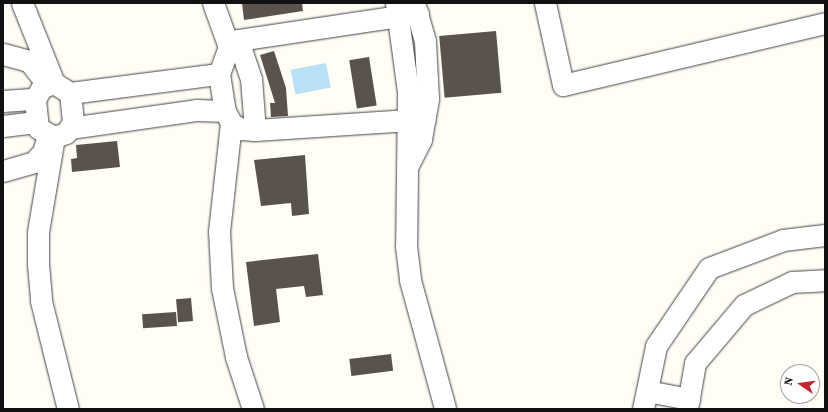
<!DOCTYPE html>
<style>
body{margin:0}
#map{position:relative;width:828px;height:412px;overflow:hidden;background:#fffdf5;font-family:"Source Serif 4",serif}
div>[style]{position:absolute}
.water>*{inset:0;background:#b9e0f7;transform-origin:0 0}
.building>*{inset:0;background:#5a524d;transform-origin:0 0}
.roads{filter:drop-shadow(0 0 1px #444) drop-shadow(0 0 1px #444)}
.minor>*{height:21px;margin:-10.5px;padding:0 10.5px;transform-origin:10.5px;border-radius:10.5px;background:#fff}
span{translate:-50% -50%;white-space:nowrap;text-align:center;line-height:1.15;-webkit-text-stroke:4px #fff;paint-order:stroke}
.frame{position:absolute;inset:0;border:4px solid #111;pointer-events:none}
.north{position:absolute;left:780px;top:364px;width:40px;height:40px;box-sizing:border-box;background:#fff;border:1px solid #a0a0a0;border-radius:50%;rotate:283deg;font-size:11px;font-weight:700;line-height:16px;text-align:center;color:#111}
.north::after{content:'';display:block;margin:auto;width:14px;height:18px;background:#c4262e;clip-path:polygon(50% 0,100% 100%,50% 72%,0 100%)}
</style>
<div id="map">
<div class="water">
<div style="left:326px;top:63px;width:25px;height:36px;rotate:79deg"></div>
</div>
<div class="building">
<div style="clip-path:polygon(242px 3px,302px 3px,303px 11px,244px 20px)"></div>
<div style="left:496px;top:31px;width:62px;height:57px;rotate:85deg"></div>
<div style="clip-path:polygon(274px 51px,286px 88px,288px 116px,271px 117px,270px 103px,275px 103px,260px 55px)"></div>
<div style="left:369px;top:57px;width:49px;height:20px;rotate:81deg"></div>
<div style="clip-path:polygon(117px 141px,120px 167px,72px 172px,71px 159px,77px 158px,76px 145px)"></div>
<div style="clip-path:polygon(305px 155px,309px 214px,292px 216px,291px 203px,261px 206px,254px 160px)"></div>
<div style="clip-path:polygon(318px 254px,323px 295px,306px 297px,304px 286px,276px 289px,280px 322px,254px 326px,246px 262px)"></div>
<div style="left:191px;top:298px;width:23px;height:15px;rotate:85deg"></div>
<div style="left:176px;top:312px;width:14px;height:34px;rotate:86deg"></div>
<div style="left:391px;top:354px;width:17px;height:42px;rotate:83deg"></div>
</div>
<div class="roads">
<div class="minor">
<div style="left:22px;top:3px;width:86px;rotate:68.2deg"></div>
<div style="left:213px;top:3px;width:47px;rotate:70deg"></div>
<div style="left:396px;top:3px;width:90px;rotate:82.3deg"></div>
<div style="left:408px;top:92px;width:154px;rotate:90.7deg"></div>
<div style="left:406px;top:246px;width:34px;rotate:83deg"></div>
<div style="left:410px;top:280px;width:133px;rotate:74.7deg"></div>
<div style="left:545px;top:3px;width:84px;rotate:77.6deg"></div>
<div style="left:563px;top:85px;width:269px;rotate:-13.3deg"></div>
<div style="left:238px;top:40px;width:41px;rotate:71.6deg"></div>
<div style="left:251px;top:79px;width:51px;rotate:85.5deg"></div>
<div style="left:3px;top:54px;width:27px;rotate:15deg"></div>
<div style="left:29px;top:61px;width:29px;rotate:52deg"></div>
<div style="left:219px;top:74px;width:37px;rotate:81deg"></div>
<div style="left:54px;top:83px;width:19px;rotate:32deg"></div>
<div style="left:70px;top:93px;width:29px;rotate:84deg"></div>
<div style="left:73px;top:122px;width:13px;rotate:122deg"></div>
<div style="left:66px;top:133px;width:13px;rotate:162deg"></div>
<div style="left:54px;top:137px;width:18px;rotate:-151deg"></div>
<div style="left:38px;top:128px;width:29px;rotate:-96deg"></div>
<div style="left:35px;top:99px;width:14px;rotate:-60deg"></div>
<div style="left:42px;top:87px;width:13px;rotate:-18deg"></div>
<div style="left:70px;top:93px;width:150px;rotate:-7.3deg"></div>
<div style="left:219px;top:74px;width:29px;rotate:-70deg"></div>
<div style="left:229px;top:47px;width:11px;rotate:-38deg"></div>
<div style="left:238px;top:40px;width:182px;rotate:-8.5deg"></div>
<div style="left:3px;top:101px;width:32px;rotate:-4deg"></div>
<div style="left:231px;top:123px;width:109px;rotate:96.3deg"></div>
<div style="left:219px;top:231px;width:57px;rotate:87deg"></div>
<div style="left:222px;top:288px;width:70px;rotate:78.5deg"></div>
<div style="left:236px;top:357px;width:55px;rotate:71.9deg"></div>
<div style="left:3px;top:126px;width:33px;rotate:-7deg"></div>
<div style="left:70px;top:128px;width:127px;rotate:-8.1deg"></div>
<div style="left:196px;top:110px;width:29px;rotate:2deg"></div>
<div style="left:225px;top:111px;width:13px;rotate:63deg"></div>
<div style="left:231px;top:123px;width:12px;rotate:31deg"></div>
<div style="left:241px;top:129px;width:14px;rotate:4deg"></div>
<div style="left:255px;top:130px;width:170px;rotate:-3.7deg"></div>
<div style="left:54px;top:137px;width:96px;rotate:99.6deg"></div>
<div style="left:38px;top:232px;width:32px;rotate:90deg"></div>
<div style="left:38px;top:264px;width:37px;rotate:85deg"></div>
<div style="left:41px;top:301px;width:111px;rotate:76deg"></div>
<div style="left:408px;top:165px;width:29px;rotate:-63deg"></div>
<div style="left:421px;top:139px;width:41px;rotate:-80.1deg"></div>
<div style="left:428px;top:99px;width:58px;rotate:-93deg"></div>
<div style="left:425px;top:41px;width:40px;rotate:-106deg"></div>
<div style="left:3px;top:171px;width:32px;rotate:-16deg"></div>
<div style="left:34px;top:162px;width:13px;rotate:-48deg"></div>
<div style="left:43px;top:152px;width:17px;rotate:-73deg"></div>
<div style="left:647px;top:391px;width:43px;rotate:10.8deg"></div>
<div style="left:643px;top:409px;width:64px;rotate:-78.3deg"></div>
<div style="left:656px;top:346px;width:94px;rotate:-55.8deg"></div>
<div style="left:709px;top:268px;width:79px;rotate:-20.7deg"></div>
<div style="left:783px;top:240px;width:42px;rotate:-6.8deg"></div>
<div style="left:687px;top:409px;width:47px;rotate:-80.1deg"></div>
<div style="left:695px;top:363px;width:76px;rotate:-49.8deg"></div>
<div style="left:744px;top:305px;width:53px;rotate:-25.6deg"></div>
<div style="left:792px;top:282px;width:33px;rotate:-3deg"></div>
</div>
</div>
<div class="frame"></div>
<div class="north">N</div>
</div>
